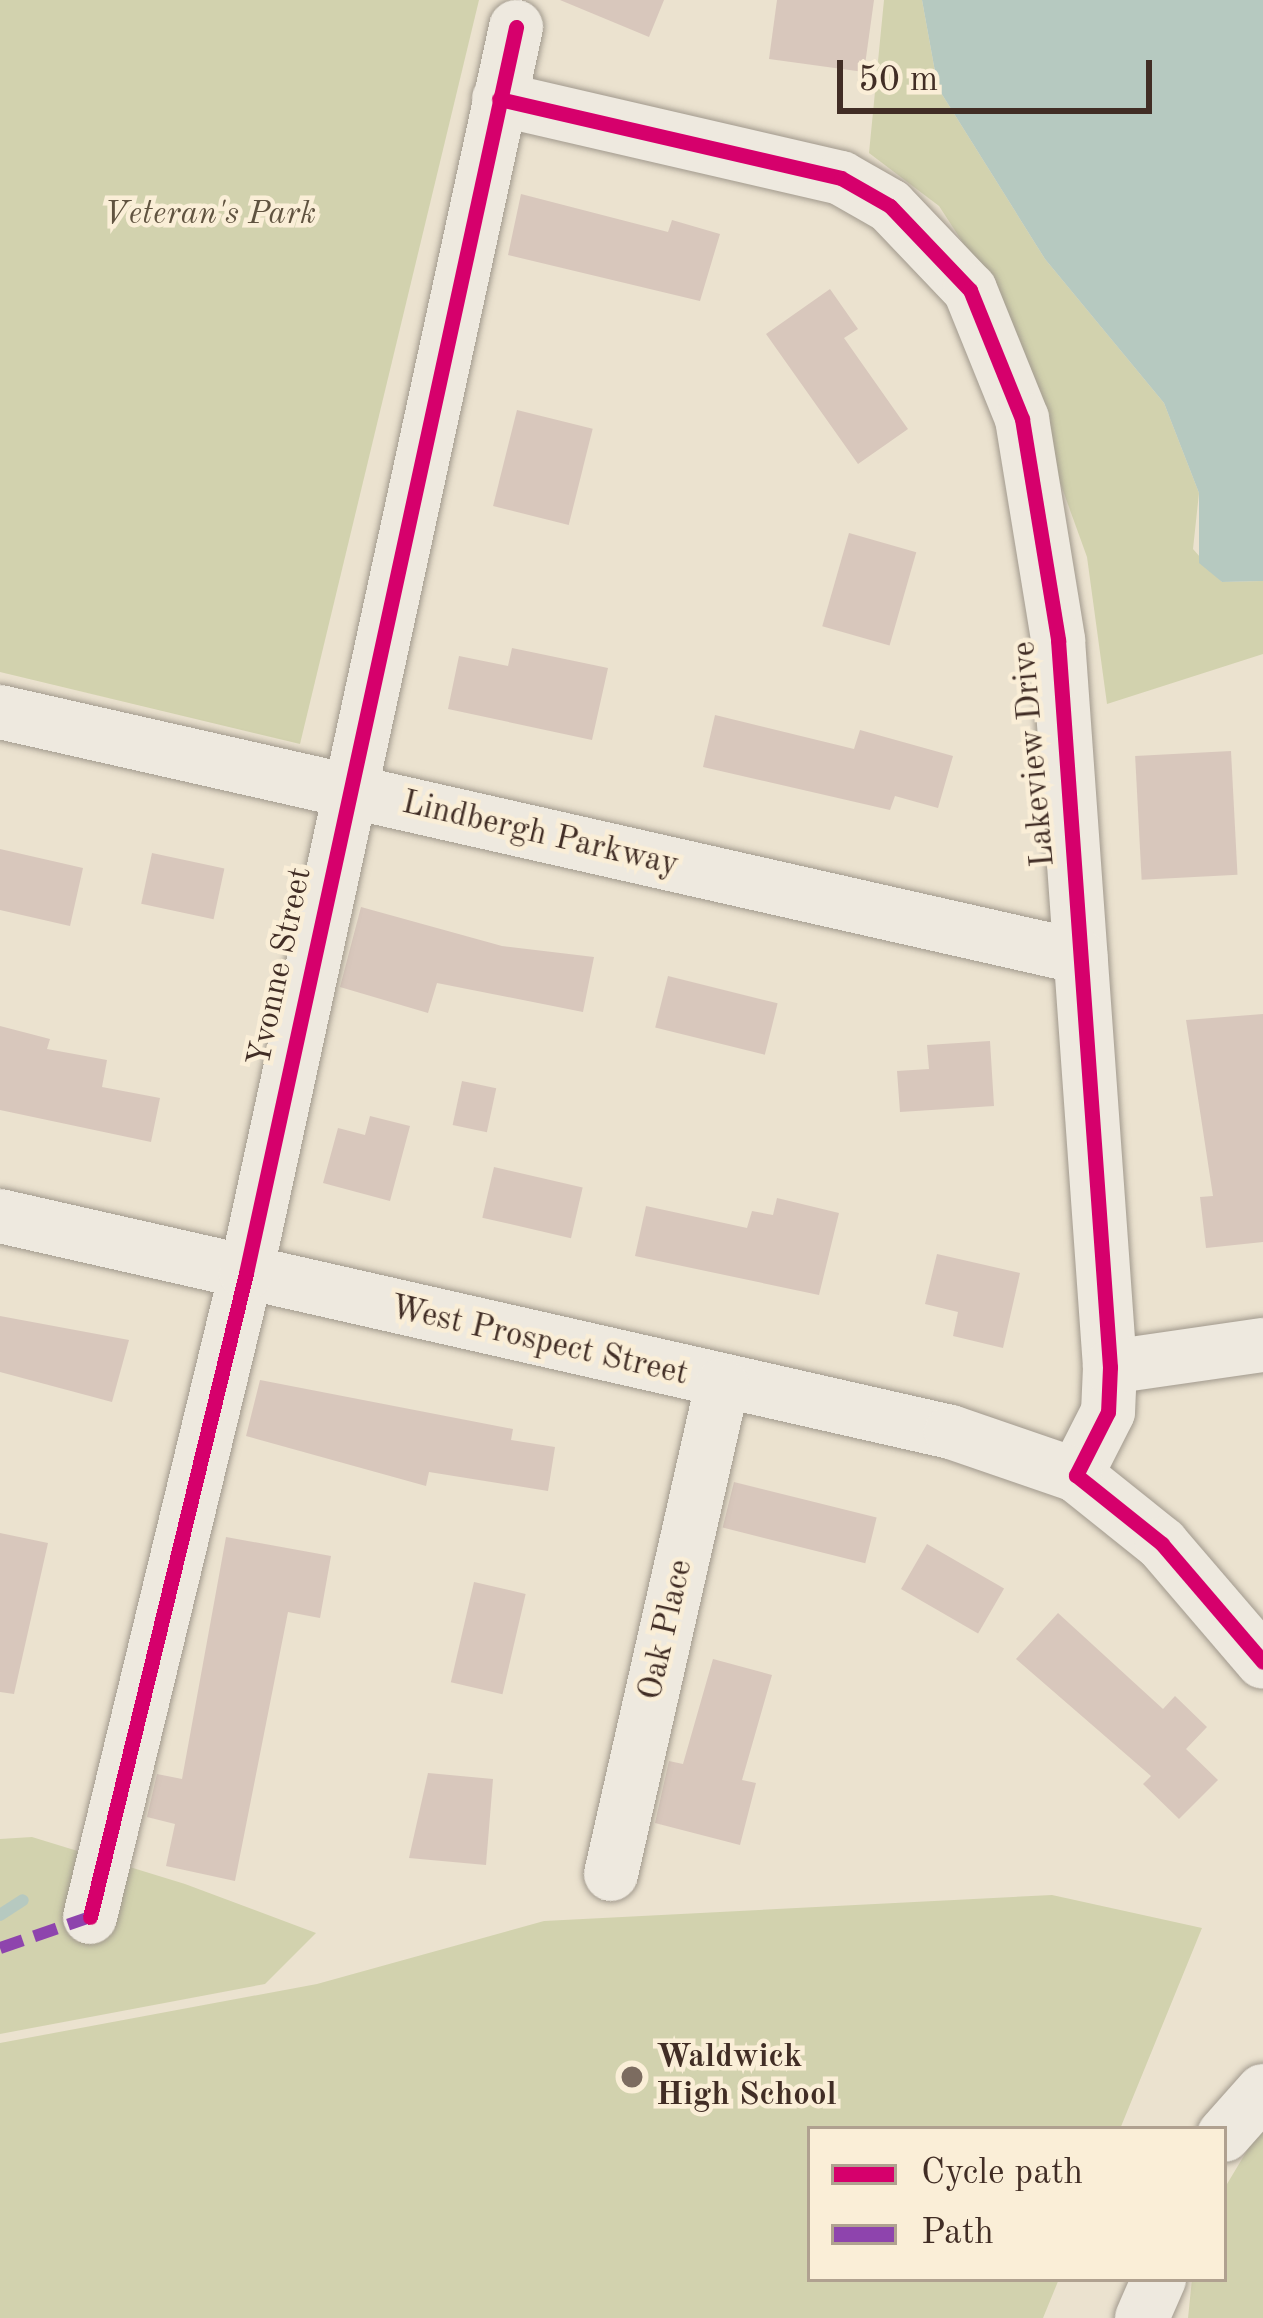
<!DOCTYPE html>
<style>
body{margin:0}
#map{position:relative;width:1263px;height:2318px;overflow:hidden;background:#ebe2cf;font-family:"Old Standard TT",serif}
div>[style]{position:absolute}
.green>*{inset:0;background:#d2d2ae}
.water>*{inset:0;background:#b6c9c0}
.stream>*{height:12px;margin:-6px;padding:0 6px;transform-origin:6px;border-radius:6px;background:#b6c9c0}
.building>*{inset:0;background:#d8c7bc;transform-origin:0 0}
.roads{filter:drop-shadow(0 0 3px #a1998d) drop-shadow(0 0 3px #a1998d)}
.minor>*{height:54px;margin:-27px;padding:0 27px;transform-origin:27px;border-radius:27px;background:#eee9df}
.quiet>*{height:12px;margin-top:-6px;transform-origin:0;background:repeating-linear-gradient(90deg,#8e44ad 0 24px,transparent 0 36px)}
.cycleway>*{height:15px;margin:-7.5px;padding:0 7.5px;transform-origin:7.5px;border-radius:7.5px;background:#d6006c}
.dots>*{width:33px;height:33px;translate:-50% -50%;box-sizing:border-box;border:6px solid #faeed7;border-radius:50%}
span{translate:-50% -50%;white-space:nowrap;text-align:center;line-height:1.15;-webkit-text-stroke:9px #faeed7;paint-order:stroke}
.park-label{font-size:33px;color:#605340;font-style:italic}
.street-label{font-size:33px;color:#412d25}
.poi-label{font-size:33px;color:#412d25;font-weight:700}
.left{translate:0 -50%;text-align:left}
.legend{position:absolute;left:807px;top:2126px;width:420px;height:156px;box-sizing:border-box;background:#faeed7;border:3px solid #b0a190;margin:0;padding:15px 21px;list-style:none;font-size:36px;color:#412d25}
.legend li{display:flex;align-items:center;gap:24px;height:60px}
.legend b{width:60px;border:3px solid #b0a190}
.scale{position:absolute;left:837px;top:60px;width:315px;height:54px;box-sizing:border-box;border:6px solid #412d25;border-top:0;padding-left:15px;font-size:36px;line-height:42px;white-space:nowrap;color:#412d25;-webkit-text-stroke:9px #faeed7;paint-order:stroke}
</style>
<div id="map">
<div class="green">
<div style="clip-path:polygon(0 0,479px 0,300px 744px,0 672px)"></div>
<div style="clip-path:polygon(884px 0,922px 0,938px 88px,1045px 259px,1164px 403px,1199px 493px,1193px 549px,1222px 582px,1263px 581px,1263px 654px,1107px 704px,1087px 557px,986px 278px,939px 206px,869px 153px)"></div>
<div style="clip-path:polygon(32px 1837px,185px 1884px,316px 1933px,265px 1984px,0 2034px,0 1839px)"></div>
<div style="clip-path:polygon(1052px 1895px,1202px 1928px,1120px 2129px,810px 2129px,810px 2279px,1059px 2279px,1043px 2318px,0 2318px,0 2043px,317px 1984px,544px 1921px)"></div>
<div style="clip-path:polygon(1263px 2124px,1263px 2318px,1188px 2318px,1192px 2279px,1224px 2279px,1224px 2189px)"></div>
</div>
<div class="water">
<div style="clip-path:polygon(922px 0,1263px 0,1263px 581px,1222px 582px,1199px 563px,1199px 493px,1164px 403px,1045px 259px,938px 88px)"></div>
</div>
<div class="stream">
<div style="left:0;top:1915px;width:27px;rotate:-33deg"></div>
</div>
<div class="building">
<div style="clip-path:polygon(560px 0,664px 0,649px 37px)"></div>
<div style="clip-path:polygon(777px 0,874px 0,864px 72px,769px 59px)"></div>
<div style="clip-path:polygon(521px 194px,668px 232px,672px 220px,720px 234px,700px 301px,508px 255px)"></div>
<div style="clip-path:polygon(830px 289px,858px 329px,844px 338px,908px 429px,858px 464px,766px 334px)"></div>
<div style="left:517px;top:410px;width:78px;height:99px;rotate:14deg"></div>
<div style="left:849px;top:533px;width:70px;height:97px;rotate:16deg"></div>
<div style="clip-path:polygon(512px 648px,608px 668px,592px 740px,448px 709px,459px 656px,508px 666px)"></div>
<div style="clip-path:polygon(715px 715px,854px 749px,860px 730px,953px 756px,938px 808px,895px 796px,890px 810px,703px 767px)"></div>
<div style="left:1231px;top:751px;width:124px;height:96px;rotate:87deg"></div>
<div style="clip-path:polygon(0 849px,83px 868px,70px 926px,0 910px)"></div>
<div style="left:152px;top:853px;width:74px;height:52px;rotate:12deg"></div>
<div style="clip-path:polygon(361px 907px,502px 946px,594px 957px,583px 1012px,437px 983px,428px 1013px,340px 987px)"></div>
<div style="left:668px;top:976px;width:113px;height:53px;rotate:14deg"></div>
<div style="clip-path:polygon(1263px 1014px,1263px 1242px,1206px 1248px,1200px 1197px,1213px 1196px,1186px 1020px)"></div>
<div style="clip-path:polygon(0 1026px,50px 1039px,47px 1049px,107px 1060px,102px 1087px,160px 1098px,151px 1142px,0 1110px)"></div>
<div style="clip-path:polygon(990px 1041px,994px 1106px,900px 1112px,897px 1071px,929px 1069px,927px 1045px)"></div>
<div style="left:462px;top:1081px;width:35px;height:45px;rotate:12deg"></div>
<div style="clip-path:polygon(370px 1116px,410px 1126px,390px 1201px,323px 1183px,338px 1128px,365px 1135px)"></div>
<div style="left:494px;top:1167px;width:91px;height:52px;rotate:13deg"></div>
<div style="clip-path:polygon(777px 1198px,839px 1213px,819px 1295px,635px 1256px,646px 1206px,747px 1228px,752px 1211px,773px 1215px)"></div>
<div style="clip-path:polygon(937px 1254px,1020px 1273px,1003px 1348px,953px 1336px,958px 1312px,925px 1304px)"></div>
<div style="clip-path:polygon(0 1316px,129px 1340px,112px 1402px,0 1372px)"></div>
<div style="clip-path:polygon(260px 1380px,513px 1429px,511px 1440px,555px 1447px,548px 1491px,429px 1472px,426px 1486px,246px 1436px)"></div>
<div style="left:734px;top:1482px;width:147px;height:47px;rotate:14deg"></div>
<div style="clip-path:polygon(0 1533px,48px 1543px,14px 1694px,0 1692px)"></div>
<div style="clip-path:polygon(226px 1537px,331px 1556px,320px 1618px,288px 1612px,235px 1881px,166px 1866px,175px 1824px,147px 1817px,157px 1774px,182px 1779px)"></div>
<div style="left:927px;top:1544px;width:89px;height:52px;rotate:30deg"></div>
<div style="left:474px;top:1582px;width:53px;height:103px;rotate:13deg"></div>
<div style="clip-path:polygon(1058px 1613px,1163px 1709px,1175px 1696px,1207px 1727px,1186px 1749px,1218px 1780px,1179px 1819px,1143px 1784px,1151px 1776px,1016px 1659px)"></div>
<div style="clip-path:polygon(713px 1659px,772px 1675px,742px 1780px,756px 1783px,740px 1845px,655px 1823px,669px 1761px,683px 1764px)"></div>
<div style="clip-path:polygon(428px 1773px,493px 1779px,486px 1865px,409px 1858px)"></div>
</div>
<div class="roads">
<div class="minor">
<div style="left:499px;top:99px;width:351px;rotate:13deg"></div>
<div style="left:841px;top:178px;width:56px;rotate:29.7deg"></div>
<div style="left:890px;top:206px;width:116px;rotate:46.4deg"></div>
<div style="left:970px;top:290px;width:139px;rotate:68deg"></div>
<div style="left:1022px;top:419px;width:224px;rotate:80.7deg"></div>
<div style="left:1058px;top:640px;width:729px;rotate:85.91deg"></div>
<div style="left:1110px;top:1367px;width:45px;rotate:92.5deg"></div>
<div style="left:1108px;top:1412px;width:71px;rotate:116.9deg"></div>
<div style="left:1076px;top:1475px;width:110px;rotate:38.7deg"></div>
<div style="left:1162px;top:1544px;width:155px;rotate:49.4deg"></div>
<div style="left:0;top:712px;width:1108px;rotate:12.77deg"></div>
<div style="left:0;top:1216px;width:975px;rotate:12.8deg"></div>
<div style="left:951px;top:1432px;width:132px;rotate:19deg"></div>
<div style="left:1110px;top:1367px;width:155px;rotate:-8.2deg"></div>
<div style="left:611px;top:1874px;width:501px;rotate:-77.21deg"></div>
<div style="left:90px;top:1917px;width:663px;rotate:-76.38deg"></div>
<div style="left:246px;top:1273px;width:1275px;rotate:-77.77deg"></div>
<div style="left:1224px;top:2135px;width:59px;rotate:-48.4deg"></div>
<div style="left:1142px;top:2318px;width:43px;rotate:-66.4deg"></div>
</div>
</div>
<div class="quiet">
<div style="left:0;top:1948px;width:95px;rotate:-19deg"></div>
</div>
<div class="cycleway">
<div style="left:499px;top:99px;width:351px;rotate:13deg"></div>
<div style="left:841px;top:178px;width:56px;rotate:29.7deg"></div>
<div style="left:890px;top:206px;width:116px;rotate:46.4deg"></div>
<div style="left:970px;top:290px;width:139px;rotate:68deg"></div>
<div style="left:1022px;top:419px;width:224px;rotate:80.7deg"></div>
<div style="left:1058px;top:640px;width:729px;rotate:85.91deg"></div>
<div style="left:1110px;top:1367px;width:45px;rotate:92.5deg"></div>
<div style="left:1108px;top:1412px;width:71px;rotate:116.9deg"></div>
<div style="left:1076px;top:1475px;width:110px;rotate:38.7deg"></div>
<div style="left:1162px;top:1544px;width:155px;rotate:49.4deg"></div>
<div style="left:90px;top:1917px;width:663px;rotate:-76.38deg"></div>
<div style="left:246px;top:1273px;width:1275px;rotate:-77.77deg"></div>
</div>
<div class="dots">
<div style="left:632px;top:2077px;background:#7c6c60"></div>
</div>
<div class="park-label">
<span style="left:210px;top:215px">Veteran's Park</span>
</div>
<div class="street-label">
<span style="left:1035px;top:754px;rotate:-95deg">Lakeview Drive</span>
<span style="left:540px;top:835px;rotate:13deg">Lindbergh Parkway</span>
<span style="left:281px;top:967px;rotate:-78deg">Yvonne Street</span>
<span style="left:539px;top:1342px;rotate:13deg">West Prospect Street</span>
<span style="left:667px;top:1630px;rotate:-77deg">Oak Place</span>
</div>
<div class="poi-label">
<span class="left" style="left:656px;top:2077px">Waldwick<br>High School</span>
</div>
<ul class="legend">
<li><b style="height:15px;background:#d6006c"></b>Cycle path</li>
<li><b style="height:15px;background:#8e44ad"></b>Path</li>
</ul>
<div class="scale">50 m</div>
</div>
